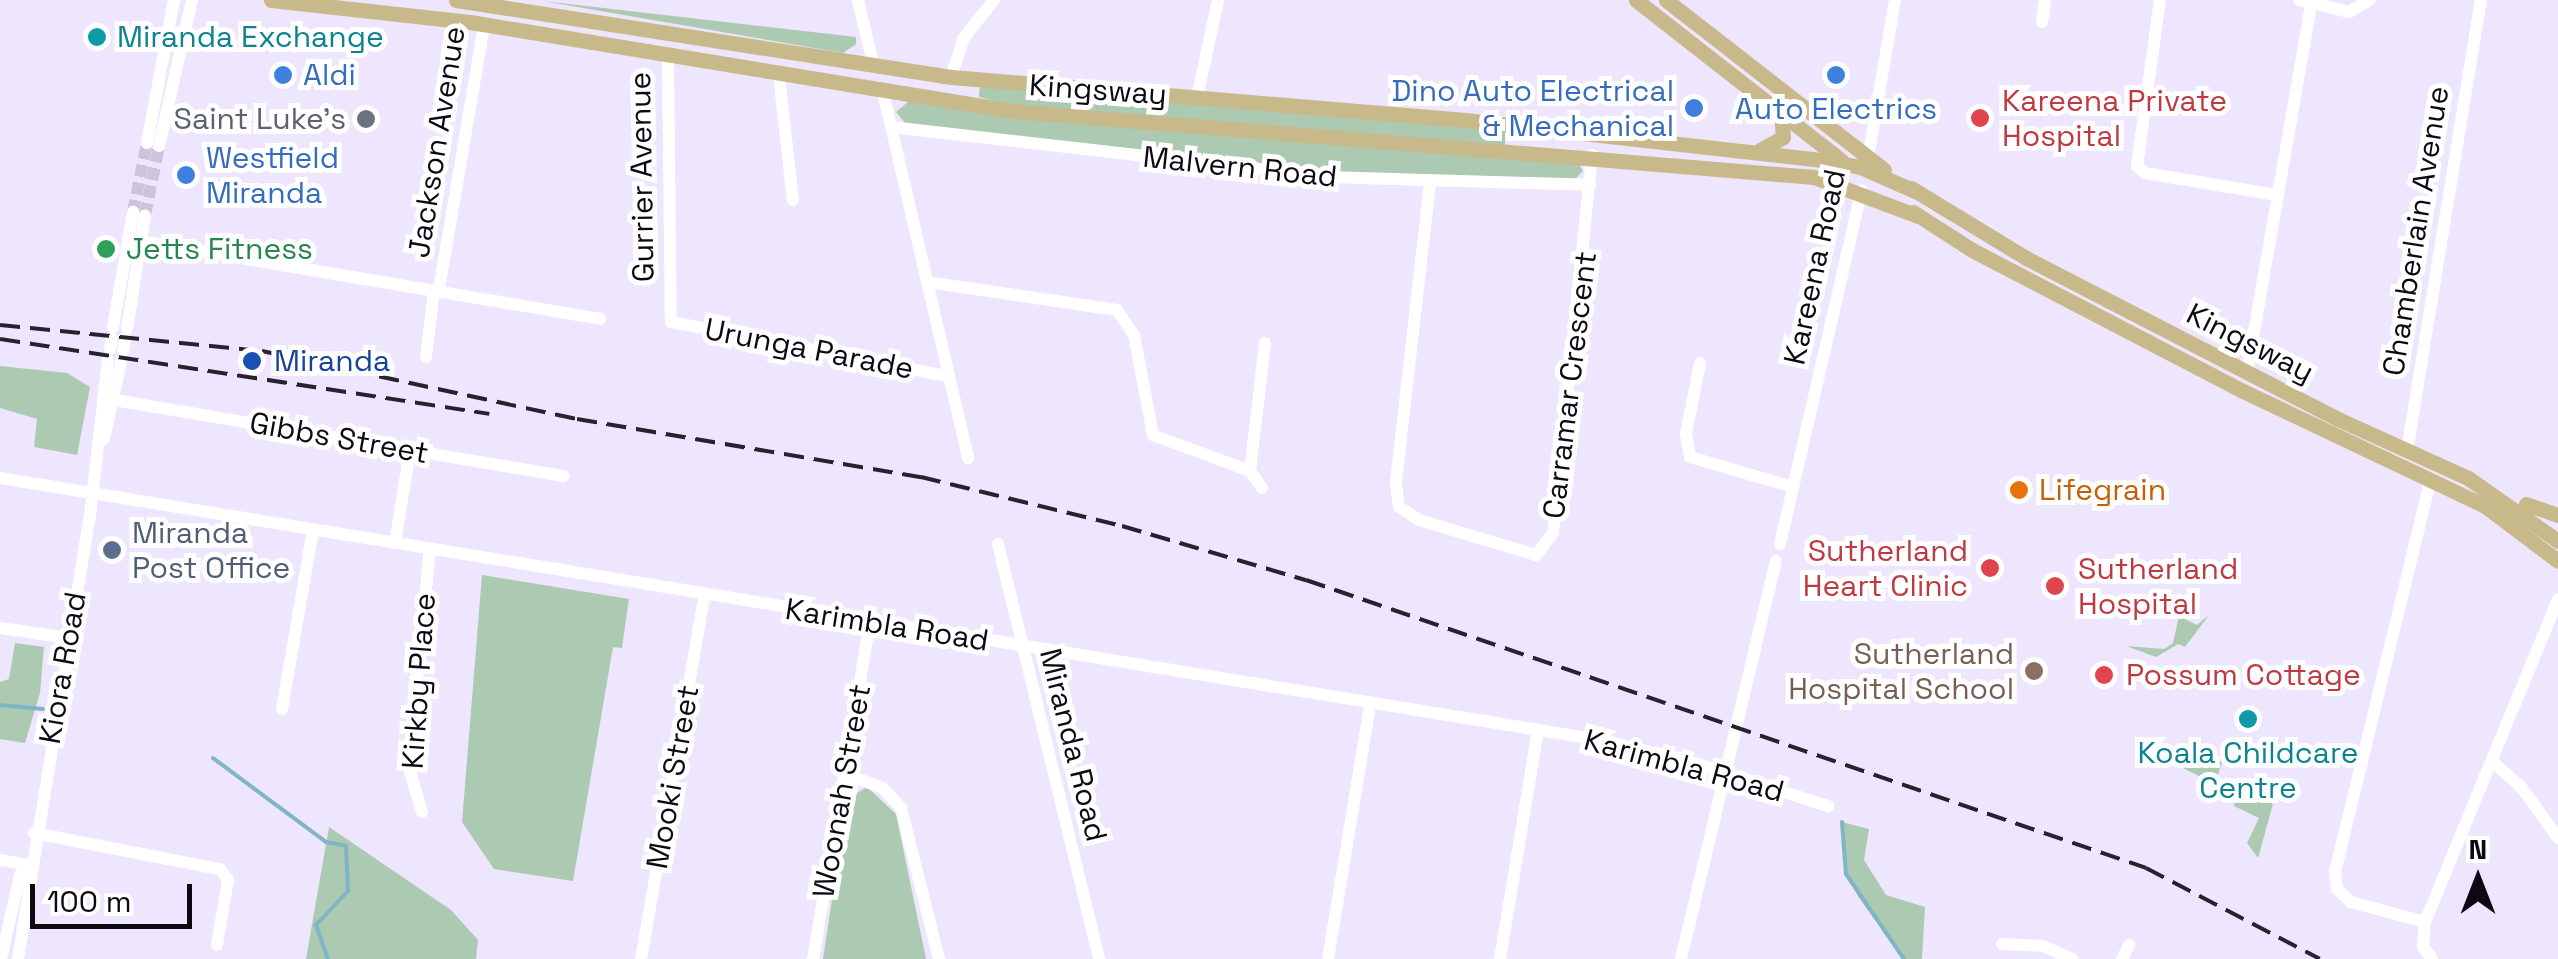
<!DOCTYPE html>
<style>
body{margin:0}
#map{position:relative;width:2558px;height:959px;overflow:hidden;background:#eee5fe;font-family:"Space Grotesk",sans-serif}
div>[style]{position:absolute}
.green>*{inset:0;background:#acc9b1}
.stream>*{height:4px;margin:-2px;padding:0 2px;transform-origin:2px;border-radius:2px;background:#7fb5c6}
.minor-tunnel>*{height:12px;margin-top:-6px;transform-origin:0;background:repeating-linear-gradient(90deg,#ccc4db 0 12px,transparent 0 18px)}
.minor>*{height:12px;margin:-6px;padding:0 6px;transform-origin:6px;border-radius:6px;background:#fff}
.major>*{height:15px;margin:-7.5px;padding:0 7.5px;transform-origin:7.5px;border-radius:7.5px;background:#c8b98b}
.rail>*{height:4px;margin-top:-2px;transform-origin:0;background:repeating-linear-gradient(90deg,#27232e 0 20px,transparent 0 30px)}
.dots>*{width:28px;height:28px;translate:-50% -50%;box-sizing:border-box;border:5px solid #fff;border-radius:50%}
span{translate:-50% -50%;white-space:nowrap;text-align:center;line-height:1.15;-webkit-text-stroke:10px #fff;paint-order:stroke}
.culture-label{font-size:30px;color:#0d838f}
.left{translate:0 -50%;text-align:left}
.shop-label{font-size:30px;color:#366cbe}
.right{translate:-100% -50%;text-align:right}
.street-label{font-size:30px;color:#0d0913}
.health-label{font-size:30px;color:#be3a42}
.worship-label{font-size:30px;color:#5b616d}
.leisure-label{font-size:30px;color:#27864d}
.transit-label{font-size:30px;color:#164399}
.food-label{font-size:30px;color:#c56008}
.service-label{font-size:30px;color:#4e5e75}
.education-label{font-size:30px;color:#785e54}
.north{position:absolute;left:2428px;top:829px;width:100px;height:100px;-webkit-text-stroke:8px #fff;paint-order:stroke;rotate:0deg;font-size:28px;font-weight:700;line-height:40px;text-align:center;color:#0d0913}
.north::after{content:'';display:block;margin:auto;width:35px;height:45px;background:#0d0913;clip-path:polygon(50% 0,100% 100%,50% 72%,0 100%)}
.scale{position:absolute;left:30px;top:884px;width:162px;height:45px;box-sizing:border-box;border:5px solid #0d0913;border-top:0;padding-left:12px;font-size:30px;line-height:35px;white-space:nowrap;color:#0d0913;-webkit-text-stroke:8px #fff;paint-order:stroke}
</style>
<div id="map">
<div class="green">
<div style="clip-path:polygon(543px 1px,856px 37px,856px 44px,843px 53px)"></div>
<div style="clip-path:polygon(980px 80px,1505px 131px,1505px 148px,1578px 162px,1583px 171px,1569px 185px,1430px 183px,910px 129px,896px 112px,914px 97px,1032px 111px,979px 97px)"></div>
<div style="clip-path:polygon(0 366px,67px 373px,90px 387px,77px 455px,34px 447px,37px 419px,0 408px)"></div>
<div style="clip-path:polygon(482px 575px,629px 599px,622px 648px,613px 647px,573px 881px,494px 869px,462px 822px)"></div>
<div style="clip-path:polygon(2209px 615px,2185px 647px,2178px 644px,2156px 657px,2126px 646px,2164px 649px,2173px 643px,2179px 616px,2197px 625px)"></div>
<div style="clip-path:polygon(15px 643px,44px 647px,40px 693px,25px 743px,0 739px,0 682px,9px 679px)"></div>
<div style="clip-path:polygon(2203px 752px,2222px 762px,2217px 778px,2273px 804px,2258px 858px,2247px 843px,2259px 818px,2234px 806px,2236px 795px,2181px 767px)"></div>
<div style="clip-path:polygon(867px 787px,896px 814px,926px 959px,823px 959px,847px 799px)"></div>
<div style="clip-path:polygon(1842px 822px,1869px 829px,1864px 860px,1886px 895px,1925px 907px,1922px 959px,1904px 959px,1859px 898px,1846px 874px)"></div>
<div style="clip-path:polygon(329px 827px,451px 910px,478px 940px,476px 959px,306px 959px)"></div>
</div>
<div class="stream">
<div style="left:0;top:705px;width:43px;rotate:5.3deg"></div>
<div style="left:213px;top:758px;width:141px;rotate:36.6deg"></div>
<div style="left:326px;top:842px;width:20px;rotate:11deg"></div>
<div style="left:346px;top:846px;width:45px;rotate:87.5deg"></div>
<div style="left:348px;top:891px;width:47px;rotate:133.3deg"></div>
<div style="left:316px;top:925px;width:36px;rotate:71deg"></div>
<div style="left:1842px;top:822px;width:52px;rotate:85.6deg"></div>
<div style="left:1846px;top:874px;width:103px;rotate:55.7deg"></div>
</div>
<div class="minor-tunnel">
<div style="left:133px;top:212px;width:70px;rotate:-78.5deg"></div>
<div style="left:145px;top:215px;width:70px;rotate:-78.5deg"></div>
</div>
<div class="minor">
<div style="left:858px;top:0;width:69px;rotate:76.6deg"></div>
<div style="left:2160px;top:0;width:168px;rotate:97.9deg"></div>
<div style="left:2137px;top:166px;width:11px;rotate:41deg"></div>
<div style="left:2145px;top:173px;width:134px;rotate:9.5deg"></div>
<div style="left:2299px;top:0;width:51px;rotate:13.5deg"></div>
<div style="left:2349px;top:12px;width:24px;rotate:-30deg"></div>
<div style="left:2042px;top:22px;width:22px;rotate:-82deg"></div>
<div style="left:668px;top:55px;width:267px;rotate:89.4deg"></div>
<div style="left:671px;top:322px;width:280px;rotate:11.1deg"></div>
<div style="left:779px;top:76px;width:125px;rotate:83.6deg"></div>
<div style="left:951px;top:77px;width:40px;rotate:-72deg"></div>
<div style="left:963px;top:39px;width:50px;rotate:-51.5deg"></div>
<div style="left:883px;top:92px;width:376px;rotate:76.9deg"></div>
<div style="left:1197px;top:98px;width:100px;rotate:-77.9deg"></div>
<div style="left:891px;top:127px;width:439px;rotate:6.5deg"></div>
<div style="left:1327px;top:177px;width:263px;rotate:1.7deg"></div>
<div style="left:147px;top:143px;width:146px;rotate:-79.3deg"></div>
<div style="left:159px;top:146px;width:150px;rotate:-77.3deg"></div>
<div style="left:1868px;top:158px;width:160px;rotate:-80.3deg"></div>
<div style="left:1430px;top:183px;width:302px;rotate:96.5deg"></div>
<div style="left:1396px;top:483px;width:24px;rotate:83deg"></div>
<div style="left:1399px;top:507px;width:24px;rotate:33deg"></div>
<div style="left:1419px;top:520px;width:122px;rotate:16.7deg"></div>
<div style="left:1536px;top:555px;width:28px;rotate:-52deg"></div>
<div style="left:1553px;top:533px;width:380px;rotate:-84.1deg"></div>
<div style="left:128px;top:239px;width:479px;rotate:9.6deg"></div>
<div style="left:927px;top:282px;width:192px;rotate:8.4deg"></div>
<div style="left:1117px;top:310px;width:30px;rotate:56deg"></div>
<div style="left:1134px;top:335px;width:102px;rotate:79.2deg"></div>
<div style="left:1153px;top:435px;width:103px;rotate:20.4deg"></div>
<div style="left:439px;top:289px;width:268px;rotate:-80.3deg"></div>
<div style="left:113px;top:327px;width:117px;rotate:-80.1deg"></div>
<div style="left:127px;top:329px;width:115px;rotate:-81deg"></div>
<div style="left:110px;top:349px;width:11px;rotate:-80deg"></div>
<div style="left:123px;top:351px;width:13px;rotate:-81deg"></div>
<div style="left:426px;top:357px;width:66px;rotate:-83.1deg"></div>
<div style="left:1700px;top:363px;width:72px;rotate:101.2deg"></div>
<div style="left:1686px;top:434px;width:23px;rotate:80deg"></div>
<div style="left:1690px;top:457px;width:107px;rotate:16.2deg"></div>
<div style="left:2247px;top:372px;width:374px;rotate:-80.1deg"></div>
<div style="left:114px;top:400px;width:456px;rotate:9.6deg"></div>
<div style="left:104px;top:439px;width:79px;rotate:-77.6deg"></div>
<div style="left:2407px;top:451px;width:457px;rotate:-80.7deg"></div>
<div style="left:0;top:478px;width:1614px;rotate:9.3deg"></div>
<div style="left:1593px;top:739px;width:88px;rotate:12.5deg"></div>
<div style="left:1679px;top:758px;width:157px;rotate:17.9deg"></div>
<div style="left:1262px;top:488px;width:21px;rotate:-125deg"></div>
<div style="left:1250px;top:471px;width:129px;rotate:-83.3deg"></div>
<div style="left:395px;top:543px;width:94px;rotate:-80.8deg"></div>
<div style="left:998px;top:544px;width:427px;rotate:76.3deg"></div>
<div style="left:1780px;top:544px;width:363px;rotate:-77deg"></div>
<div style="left:0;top:628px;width:70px;rotate:8.2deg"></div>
<div style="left:282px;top:709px;width:182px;rotate:-80.2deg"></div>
<div style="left:2492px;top:761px;width:39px;rotate:42deg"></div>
<div style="left:2521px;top:787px;width:63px;rotate:54deg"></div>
<div style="left:845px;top:774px;width:40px;rotate:20.2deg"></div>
<div style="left:883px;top:788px;width:27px;rotate:48deg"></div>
<div style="left:901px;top:808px;width:156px;rotate:75.9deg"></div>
<div style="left:422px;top:812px;width:49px;rotate:-106.6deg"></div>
<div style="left:408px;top:765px;width:217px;rotate:-84.2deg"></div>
<div style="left:34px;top:833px;width:189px;rotate:11deg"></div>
<div style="left:220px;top:869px;width:14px;rotate:54deg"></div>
<div style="left:228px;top:880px;width:66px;rotate:99.6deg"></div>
<div style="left:0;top:860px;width:29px;rotate:10deg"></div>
<div style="left:2425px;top:922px;width:77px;rotate:-164.9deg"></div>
<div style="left:2351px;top:902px;width:19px;rotate:-137deg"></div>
<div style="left:2337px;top:889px;width:17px;rotate:-97deg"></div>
<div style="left:2335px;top:872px;width:402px;rotate:-76.3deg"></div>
<div style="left:2002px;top:944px;width:41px;rotate:2.8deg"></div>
<div style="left:2043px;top:946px;width:32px;rotate:24deg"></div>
<div style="left:1px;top:959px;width:86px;rotate:-77.3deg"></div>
<div style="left:20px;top:875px;width:13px;rotate:-48deg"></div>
<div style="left:18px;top:959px;width:450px;rotate:-80.8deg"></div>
<div style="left:90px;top:515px;width:156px;rotate:-83.4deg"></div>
<div style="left:641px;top:959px;width:371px;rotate:-80.1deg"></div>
<div style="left:813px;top:959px;width:341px;rotate:-80.4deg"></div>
<div style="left:1328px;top:959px;width:258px;rotate:-80.6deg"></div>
<div style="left:1500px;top:959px;width:232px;rotate:-80.6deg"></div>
<div style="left:1681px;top:959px;width:409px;rotate:-76.6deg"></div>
<div style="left:2122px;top:959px;width:16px;rotate:-63deg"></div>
<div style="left:2432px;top:959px;width:16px;rotate:-125deg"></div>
<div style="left:2423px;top:946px;width:24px;rotate:-85deg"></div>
<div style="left:2425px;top:922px;width:349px;rotate:-67.6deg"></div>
</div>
<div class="major">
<div style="left:271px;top:0;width:200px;rotate:6.3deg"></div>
<div style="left:470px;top:22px;width:550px;rotate:9.31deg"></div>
<div style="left:1013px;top:111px;width:804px;rotate:4.71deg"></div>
<div style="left:1814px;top:177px;width:111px;rotate:20.6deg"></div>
<div style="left:456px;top:0;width:501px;rotate:8.84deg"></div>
<div style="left:951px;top:77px;width:516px;rotate:4.78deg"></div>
<div style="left:1465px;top:120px;width:358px;rotate:6.4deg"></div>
<div style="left:1821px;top:160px;width:40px;rotate:10deg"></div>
<div style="left:1860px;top:167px;width:62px;rotate:23.7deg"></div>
<div style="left:1636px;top:0;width:261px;rotate:38deg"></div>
<div style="left:1666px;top:0;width:276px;rotate:37.9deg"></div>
<div style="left:1760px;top:150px;width:26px;rotate:-29deg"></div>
<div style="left:1783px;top:137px;width:23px;rotate:-95deg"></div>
<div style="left:1911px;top:188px;width:135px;rotate:31.3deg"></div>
<div style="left:2026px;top:258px;width:351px;rotate:27.3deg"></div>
<div style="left:2338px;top:419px;width:143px;rotate:24.4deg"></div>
<div style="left:2468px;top:478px;width:110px;rotate:35deg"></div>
<div style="left:1913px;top:212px;width:70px;rotate:32.8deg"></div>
<div style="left:1972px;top:250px;width:305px;rotate:27.5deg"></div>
<div style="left:2243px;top:391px;width:268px;rotate:25.4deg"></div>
<div style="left:2485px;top:506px;width:91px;rotate:37deg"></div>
<div style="left:2526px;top:504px;width:34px;rotate:19deg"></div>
</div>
<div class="rail">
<div style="left:0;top:325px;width:263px;rotate:5.7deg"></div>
<div style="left:262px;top:351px;width:322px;rotate:12.2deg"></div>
<div style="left:577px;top:419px;width:349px;rotate:9.6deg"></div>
<div style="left:921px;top:477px;width:207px;rotate:13.7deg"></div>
<div style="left:1122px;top:526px;width:192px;rotate:16.4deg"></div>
<div style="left:1306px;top:580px;width:888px;rotate:18.92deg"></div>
<div style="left:2146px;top:868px;width:196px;rotate:27.6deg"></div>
<div style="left:0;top:339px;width:495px;rotate:8.7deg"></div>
</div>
<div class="dots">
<div style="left:97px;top:37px;background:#0f9aa8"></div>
<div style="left:283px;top:75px;background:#3f7fe0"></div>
<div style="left:1836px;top:75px;background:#3f7fe0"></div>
<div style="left:1694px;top:108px;background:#3f7fe0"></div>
<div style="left:1980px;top:118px;background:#e0444e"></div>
<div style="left:366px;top:119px;background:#6b7280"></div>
<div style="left:186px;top:175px;background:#3f7fe0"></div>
<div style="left:106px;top:249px;background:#2e9e5b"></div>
<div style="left:252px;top:361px;background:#1a4fb4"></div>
<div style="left:2019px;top:490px;background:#e8710a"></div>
<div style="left:112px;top:550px;background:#5c6f8a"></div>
<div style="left:1990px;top:568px;background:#e0444e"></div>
<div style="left:2055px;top:586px;background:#e0444e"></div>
<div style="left:2034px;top:671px;background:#8d6e63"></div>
<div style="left:2104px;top:675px;background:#e0444e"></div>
<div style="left:2248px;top:719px;background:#0f9aa8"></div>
</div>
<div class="culture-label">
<span class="left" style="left:117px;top:37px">Miranda Exchange</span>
<span style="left:2248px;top:770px">Koala Childcare<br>Centre</span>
</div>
<div class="shop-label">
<span class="left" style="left:303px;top:75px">Aldi</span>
<span class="right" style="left:1674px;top:108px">Dino Auto Electrical<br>&amp; Mechanical</span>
<span style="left:1836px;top:109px">Auto Electrics</span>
<span class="left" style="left:206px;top:175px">Westfield<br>Miranda</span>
</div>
<div class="street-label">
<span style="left:1098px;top:90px;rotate:4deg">Kingsway</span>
<span style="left:437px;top:142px;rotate:-81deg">Jackson Avenue</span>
<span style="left:1240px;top:167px;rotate:6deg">Malvern Road</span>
<span style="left:642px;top:177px;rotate:-91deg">Gurrier Avenue</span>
<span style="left:2416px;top:231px;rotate:-81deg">Chamberlain Avenue</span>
<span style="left:1815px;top:267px;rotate:-78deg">Kareena Road</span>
<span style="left:2250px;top:343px;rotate:27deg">Kingsway</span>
<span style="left:809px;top:349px;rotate:11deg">Urunga Parade</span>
<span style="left:1570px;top:385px;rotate:-83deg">Carramar Crescent</span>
<span style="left:339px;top:438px;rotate:10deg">Gibbs Street</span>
<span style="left:887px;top:625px;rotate:9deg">Karimbla Road</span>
<span style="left:63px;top:668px;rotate:-80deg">Kiora Road</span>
<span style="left:419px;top:681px;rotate:-86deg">Kirkby Place</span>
<span style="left:1073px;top:745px;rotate:76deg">Miranda Road</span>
<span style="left:1684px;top:766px;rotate:15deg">Karimbla Road</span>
<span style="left:673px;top:777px;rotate:-80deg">Mooki Street</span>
<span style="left:842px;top:791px;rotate:-80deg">Woonah Street</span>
</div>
<div class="health-label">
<span class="left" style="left:2002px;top:118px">Kareena Private<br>Hospital</span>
<span class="right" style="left:1968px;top:568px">Sutherland<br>Heart Clinic</span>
<span class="left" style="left:2078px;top:586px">Sutherland<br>Hospital</span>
<span class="left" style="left:2126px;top:675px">Possum Cottage</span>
</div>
<div class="worship-label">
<span class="right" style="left:346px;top:119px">Saint Luke's</span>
</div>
<div class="leisure-label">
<span class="left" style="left:126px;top:249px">Jetts Fitness</span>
</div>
<div class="transit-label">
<span class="left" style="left:274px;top:361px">Miranda</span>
</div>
<div class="food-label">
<span class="left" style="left:2039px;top:490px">Lifegrain</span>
</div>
<div class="service-label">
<span class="left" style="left:132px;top:550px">Miranda<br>Post Office</span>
</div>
<div class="education-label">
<span class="right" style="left:2014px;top:671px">Sutherland<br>Hospital School</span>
</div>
<div class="north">N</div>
<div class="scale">100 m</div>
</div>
